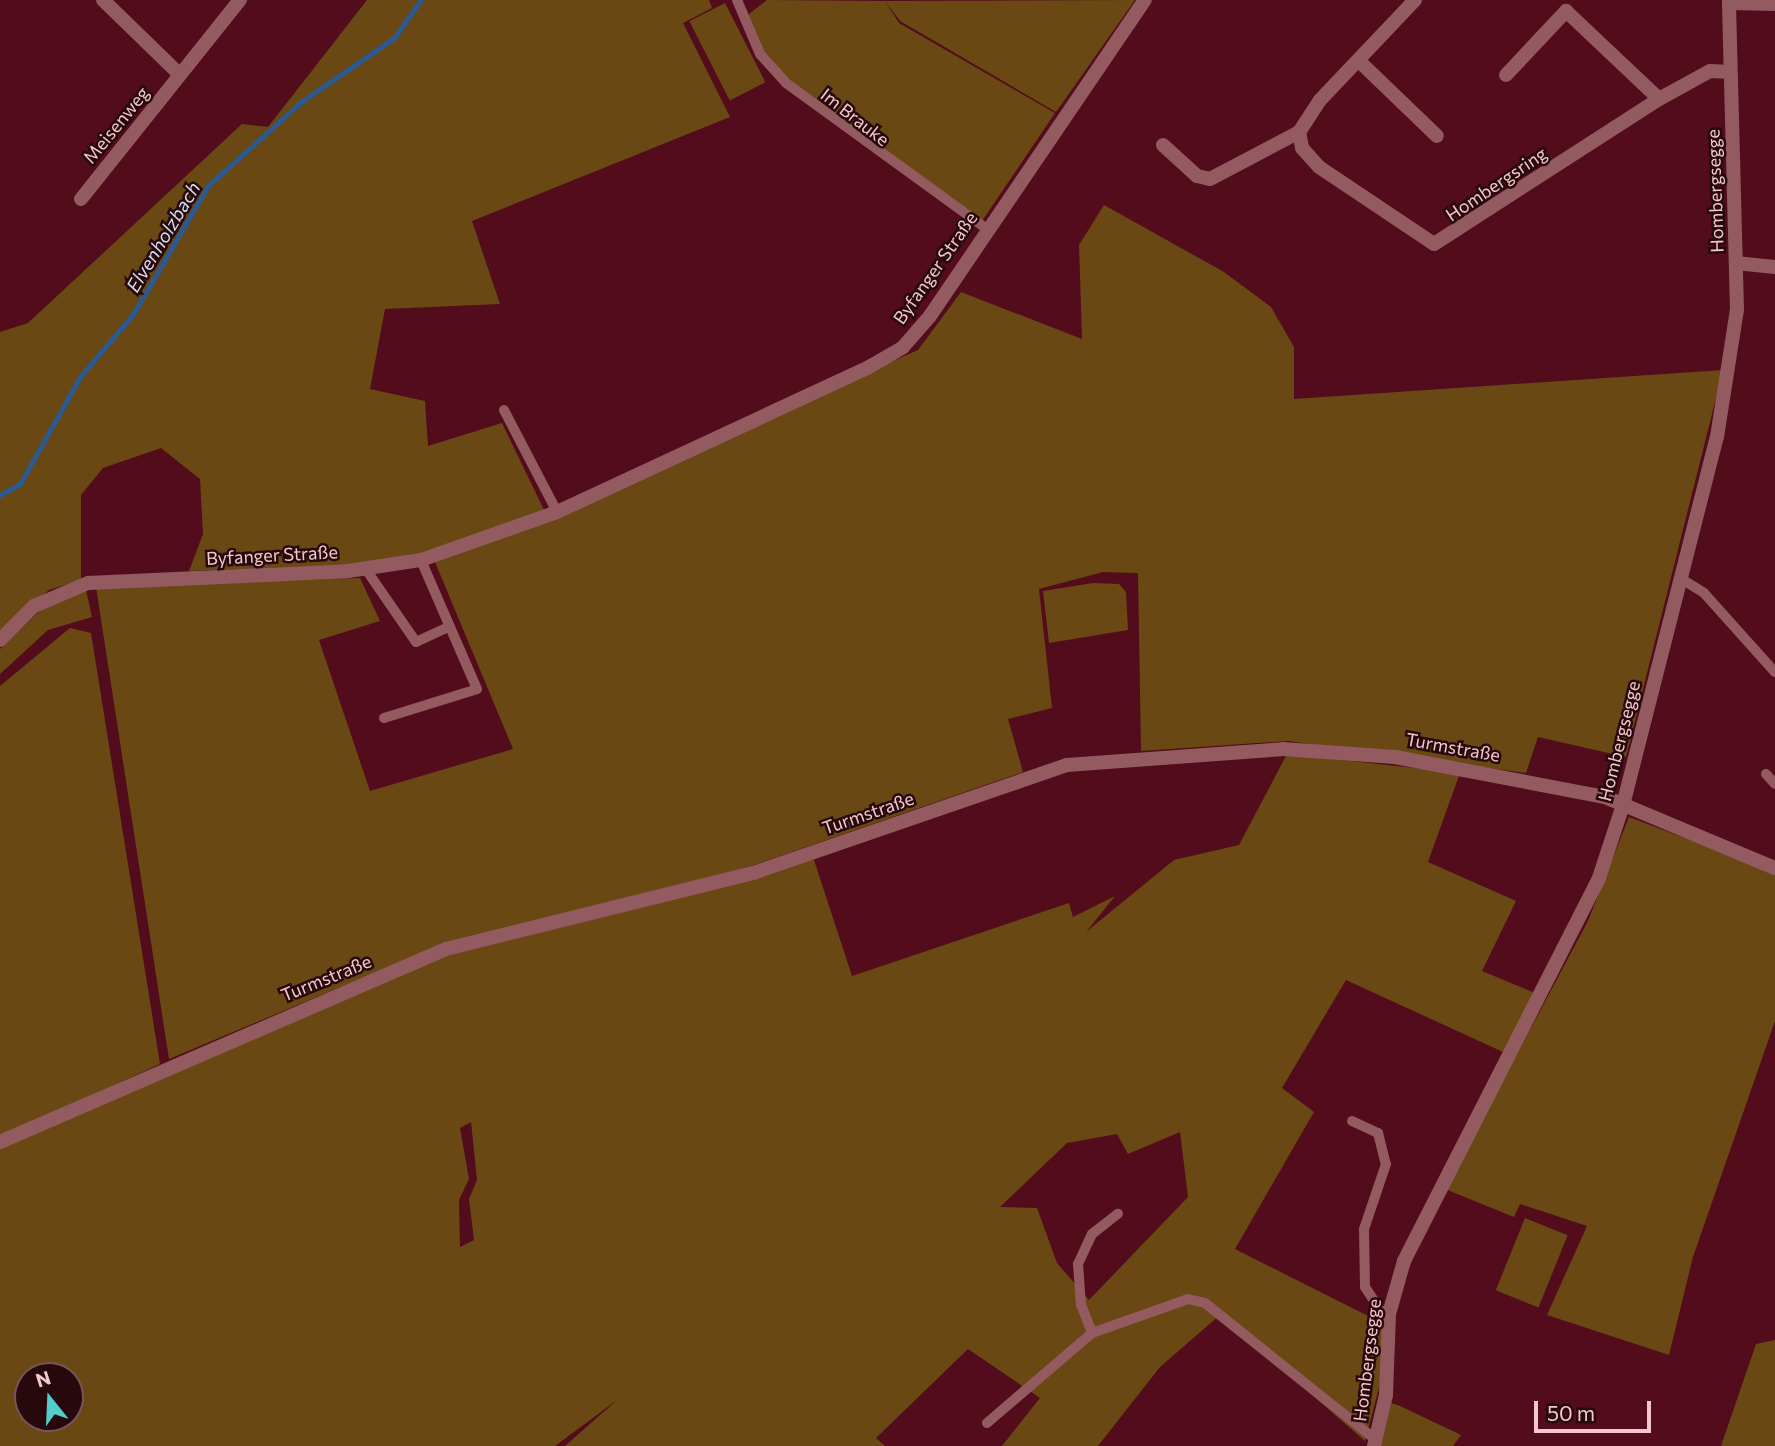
<!DOCTYPE html>
<meta charset="utf-8">
<style>
body{margin:0}
#map{position:relative;width:1775px;height:1446px;overflow:hidden;background:#530c1b;font-family:Commissioner,sans-serif}
div>[style]{position:absolute}
.green>*{inset:0;background:#694814;transform-origin:0 0}
.stream>*{height:4.5px;margin:-2.25px;padding:0 2.25px;transform-origin:2.25px;border-radius:2.25px;background:#2b5991}
.service>*{height:10px;margin:-5px;padding:0 5px;transform-origin:5px;border-radius:5px;background:#935b60}
.minor>*{height:14px;margin:-7px;padding:0 7px;transform-origin:7px;border-radius:7px;background:#935b60}
span{translate:-50% -50%;white-space:nowrap;text-align:center;line-height:1.15;-webkit-text-stroke:5px #27090d;paint-order:stroke}
.street-label{font-size:18px;color:#f4c8ca}
.water-label{font-size:19px;color:#d1deee;font-style:italic}
.north{position:absolute;left:14px;top:1362px;width:70px;height:70px;box-sizing:border-box;background:#27090d;border:2px solid #795559;border-radius:50%;rotate:342deg;font-size:19px;font-weight:700;line-height:28px;text-align:center;color:#f4c8ca}
.north::after{content:'';display:block;margin:auto;width:24px;height:32px;background:#52cdcc;clip-path:polygon(50% 0,100% 100%,50% 72%,0 100%)}
.scale{position:absolute;left:1534px;top:1401px;width:117px;height:32px;box-sizing:border-box;border:4px solid #f4c8ca;border-top:0;padding-left:9px;font-size:21px;line-height:24px;white-space:nowrap;color:#f4c8ca;-webkit-text-stroke:5px #27090d;paint-order:stroke}
</style>
<div id="map">
<div class="green">
<div style="clip-path:polygon(367px 0,709px 0,712px 8px,683px 23px,730px 117px,472px 221px,500px 304px,385px 309px,370px 389px,425px 401px,428px 446px,502px 423px,545px 512px,429px 552px,371px 564px,189px 571px,203px 534px,200px 479px,161px 448px,103px 468px,81px 495px,81px 580px,49px 590px,0 630px,0 332px,28px 323px,242px 124px,268px 127px)"></div>
<div style="clip-path:polygon(767px 0,885px 1px,1135px 0,1056px 112px,900px 21px,885px 1px,899px 23px,1055px 113px,982px 221px,789px 81px,763px 53px,748px 15px)"></div>
<div style="left:725px;top:3px;width:89px;height:40px;rotate:63deg"></div>
<div style="clip-path:polygon(1104px 205px,1224px 272px,1271px 307px,1294px 347px,1294px 399px,1723px 370px,1626px 757px,1538px 737px,1526px 773px,1288px 741px,1141px 751px,1138px 573px,1103px 572px,1039px 589px,1052px 708px,1008px 719px,1023px 772px,748px 867px,362px 978px,169px 1059px,96px 587px,360px 578px,380px 621px,319px 640px,370px 791px,513px 749px,435px 562px,918px 350px,961px 292px,1082px 339px,1079px 245px)"></div>
<div style="clip-path:polygon(1093px 583px,1119px 584px,1126px 592px,1128px 630px,1049px 643px,1043px 591px)"></div>
<div style="clip-path:polygon(86px 590px,92px 617px,48px 630px,0 674px,0 649px,42px 609px)"></div>
<div style="clip-path:polygon(70px 628px,91px 633px,160px 1064px,0 1137px,0 686px)"></div>
<div style="clip-path:polygon(evenodd,1287px 754px,1460px 773px,1428px 862px,1516px 901px,1482px 971px,1535px 993px,1503px 1052px,1346px 980px,1282px 1088px,1314px 1112px,1235px 1249px,1382px 1323px,1381px 1380px,1365px 1441px,1220px 1315px,1160px 1367px,1098px 1446px,1002px 1446px,1040px 1398px,968px 1349px,876px 1438px,885px 1446px,565px 1446px,617px 1400px,555px 1446px,0 1446px,0 1145px,420px 963px,813px 857px,852px 976px,1069px 903px,1073px 917px,1115px 896px,1086px 932px,1174px 860px,1239px 845px,1287px 754px,471px 1122px,477px 1180px,469px 1199px,474px 1240px,460px 1247px,459px 1200px,469px 1179px,460px 1128px,471px 1122px,1287px 754px,1180px 1132px,1188px 1197px,1089px 1300px,1057px 1263px,1037px 1208px,1000px 1207px,1067px 1143px,1117px 1134px,1128px 1154px,1180px 1132px,1287px 754px,28px 1376px,70px 1376px,70px 1418px,28px 1418px,28px 1376px)"></div>
<div style="clip-path:polygon(1629px 817px,1775px 872px,1775px 1021px,1693px 1257px,1669px 1355px,1547px 1315px,1587px 1226px,1520px 1204px,1514px 1217px,1445px 1189px,1588px 921px)"></div>
<div style="left:1525px;top:1218px;width:46px;height:78px;rotate:22deg"></div>
<div style="clip-path:polygon(1775px 1340px,1775px 1446px,1721px 1446px,1756px 1344px)"></div>
<div style="clip-path:polygon(1391px 1403px,1400px 1406px,1461px 1435px,1453px 1446px,1381px 1446px)"></div>
</div>
<div class="stream">
<div style="left:0;top:495px;width:23px;rotate:-29deg"></div>
<div style="left:20px;top:484px;width:123px;rotate:-60.7deg"></div>
<div style="left:80px;top:377px;width:84px;rotate:-49.8deg"></div>
<div style="left:134px;top:313px;width:147px;rotate:-59.8deg"></div>
<div style="left:208px;top:186px;width:125px;rotate:-42.1deg"></div>
<div style="left:301px;top:102px;width:113px;rotate:-34.5deg"></div>
<div style="left:394px;top:38px;width:47px;rotate:-54.6deg"></div>
</div>
<div class="service">
<div style="left:737px;top:0;width:59px;rotate:66.9deg"></div>
<div style="left:760px;top:54px;width:39px;rotate:48deg"></div>
<div style="left:786px;top:83px;width:248px;rotate:36deg"></div>
<div style="left:504px;top:410px;width:115px;rotate:62.5deg"></div>
<div style="left:365px;top:568px;width:90px;rotate:55.4deg"></div>
<div style="left:416px;top:642px;width:35px;rotate:-25deg"></div>
<div style="left:1680px;top:578px;width:28px;rotate:32deg"></div>
<div style="left:1704px;top:593px;width:106px;rotate:48.1deg"></div>
<div style="left:384px;top:718px;width:97px;rotate:-17.3deg"></div>
<div style="left:477px;top:689px;width:141px;rotate:-113.5deg"></div>
<div style="left:1766px;top:774px;width:13px;rotate:48deg"></div>
<div style="left:1352px;top:1121px;width:29px;rotate:25deg"></div>
<div style="left:1378px;top:1133px;width:32px;rotate:76deg"></div>
<div style="left:1386px;top:1164px;width:69px;rotate:108.7deg"></div>
<div style="left:1364px;top:1229px;width:58px;rotate:89deg"></div>
<div style="left:1365px;top:1287px;width:42px;rotate:56.7deg"></div>
<div style="left:1092px;top:1333px;width:30px;rotate:-111deg"></div>
<div style="left:1081px;top:1305px;width:41px;rotate:-94.2deg"></div>
<div style="left:1078px;top:1264px;width:33px;rotate:-65deg"></div>
<div style="left:1092px;top:1234px;width:33px;rotate:-38deg"></div>
<div style="left:987px;top:1423px;width:138px;rotate:-40.6deg"></div>
<div style="left:1092px;top:1333px;width:102px;rotate:-19.5deg"></div>
<div style="left:1188px;top:1299px;width:17px;rotate:13deg"></div>
<div style="left:1205px;top:1303px;width:219px;rotate:38.7deg"></div>
</div>
<div class="minor">
<div style="left:103px;top:0;width:107px;rotate:44.2deg"></div>
<div style="left:1415px;top:0;width:138px;rotate:133.5deg"></div>
<div style="left:1320px;top:100px;width:38px;rotate:123deg"></div>
<div style="left:1299px;top:132px;width:16px;rotate:79deg"></div>
<div style="left:1302px;top:148px;width:25px;rotate:48deg"></div>
<div style="left:1319px;top:167px;width:138px;rotate:33.8deg"></div>
<div style="left:1434px;top:244px;width:268px;rotate:-32.8deg"></div>
<div style="left:1659px;top:99px;width:58px;rotate:-28.8deg"></div>
<div style="left:1710px;top:71px;width:20px;rotate:3deg"></div>
<div style="left:1729px;top:3px;width:46px;rotate:1.2deg"></div>
<div style="left:1359px;top:61px;width:108px;rotate:43.9deg"></div>
<div style="left:1506px;top:75px;width:88px;rotate:-46.8deg"></div>
<div style="left:1566px;top:11px;width:128px;rotate:43.4deg"></div>
<div style="left:1163px;top:145px;width:46px;rotate:42.4deg"></div>
<div style="left:1197px;top:176px;width:13px;rotate:13deg"></div>
<div style="left:1210px;top:179px;width:101px;rotate:-27.8deg"></div>
<div style="left:81px;top:199px;width:255px;rotate:-51.4deg"></div>
<div style="left:1736px;top:263px;width:39px;rotate:6deg"></div>
<div style="left:0;top:640px;width:48px;rotate:-45deg"></div>
<div style="left:34px;top:606px;width:59px;rotate:-23.1deg"></div>
<div style="left:88px;top:583px;width:260px;rotate:-2.6deg"></div>
<div style="left:348px;top:571px;width:74px;rotate:-8.6deg"></div>
<div style="left:421px;top:560px;width:144px;rotate:-19.4deg"></div>
<div style="left:557px;top:512px;width:344px;rotate:-24.9deg"></div>
<div style="left:869px;top:367px;width:39px;rotate:-30deg"></div>
<div style="left:903px;top:347px;width:41px;rotate:-48.9deg"></div>
<div style="left:930px;top:316px;width:382px;rotate:-55.8deg"></div>
<div style="left:0;top:1142px;width:486px;rotate:-23.4deg"></div>
<div style="left:446px;top:949px;width:319px;rotate:-13.9deg"></div>
<div style="left:756px;top:872px;width:329px;rotate:-19deg"></div>
<div style="left:1067px;top:765px;width:217px;rotate:-4.2deg"></div>
<div style="left:1283px;top:749px;width:112px;rotate:4.1deg"></div>
<div style="left:1395px;top:757px;width:214px;rotate:10.8deg"></div>
<div style="left:1605px;top:797px;width:184px;rotate:22.7deg"></div>
<div style="left:1374px;top:1446px;width:52px;rotate:-76.8deg"></div>
<div style="left:1386px;top:1395px;width:81px;rotate:-87.9deg"></div>
<div style="left:1389px;top:1314px;width:55px;rotate:-74.2deg"></div>
<div style="left:1404px;top:1261px;width:427px;rotate:-63deg"></div>
<div style="left:1598px;top:881px;width:80px;rotate:-71.8deg"></div>
<div style="left:1623px;top:805px;width:380px;rotate:-75.7deg"></div>
<div style="left:1717px;top:437px;width:129px;rotate:-81.1deg"></div>
<div style="left:1737px;top:310px;width:310px;rotate:-91.5deg"></div>
</div>
<div class="street-label">
<span style="left:855px;top:117px;rotate:38deg">Im Brauke</span>
<span style="left:116px;top:125px;rotate:-51deg">Meisenweg</span>
<span style="left:1496px;top:184px;rotate:-34deg">Hombergsring</span>
<span style="left:1715px;top:191px;rotate:-92deg">Hombergsegge</span>
<span style="left:935px;top:268px;rotate:-55deg">Byfanger Straße</span>
<span style="left:272px;top:555px;rotate:-3deg">Byfanger Straße</span>
<span style="left:1619px;top:741px;rotate:-76deg">Hombergsegge</span>
<span style="left:1453px;top:747px;rotate:10deg">Turmstraße</span>
<span style="left:868px;top:813px;rotate:-19deg">Turmstraße</span>
<span style="left:326px;top:978px;rotate:-22deg">Turmstraße</span>
<span style="left:1367px;top:1360px;rotate:-83deg">Hombergsegge</span>
</div>
<div class="water-label">
<span style="left:163px;top:237px;rotate:-59deg">Elvenholzbach</span>
</div>
<div class="north">N</div>
<div class="scale">50 m</div>
</div>
